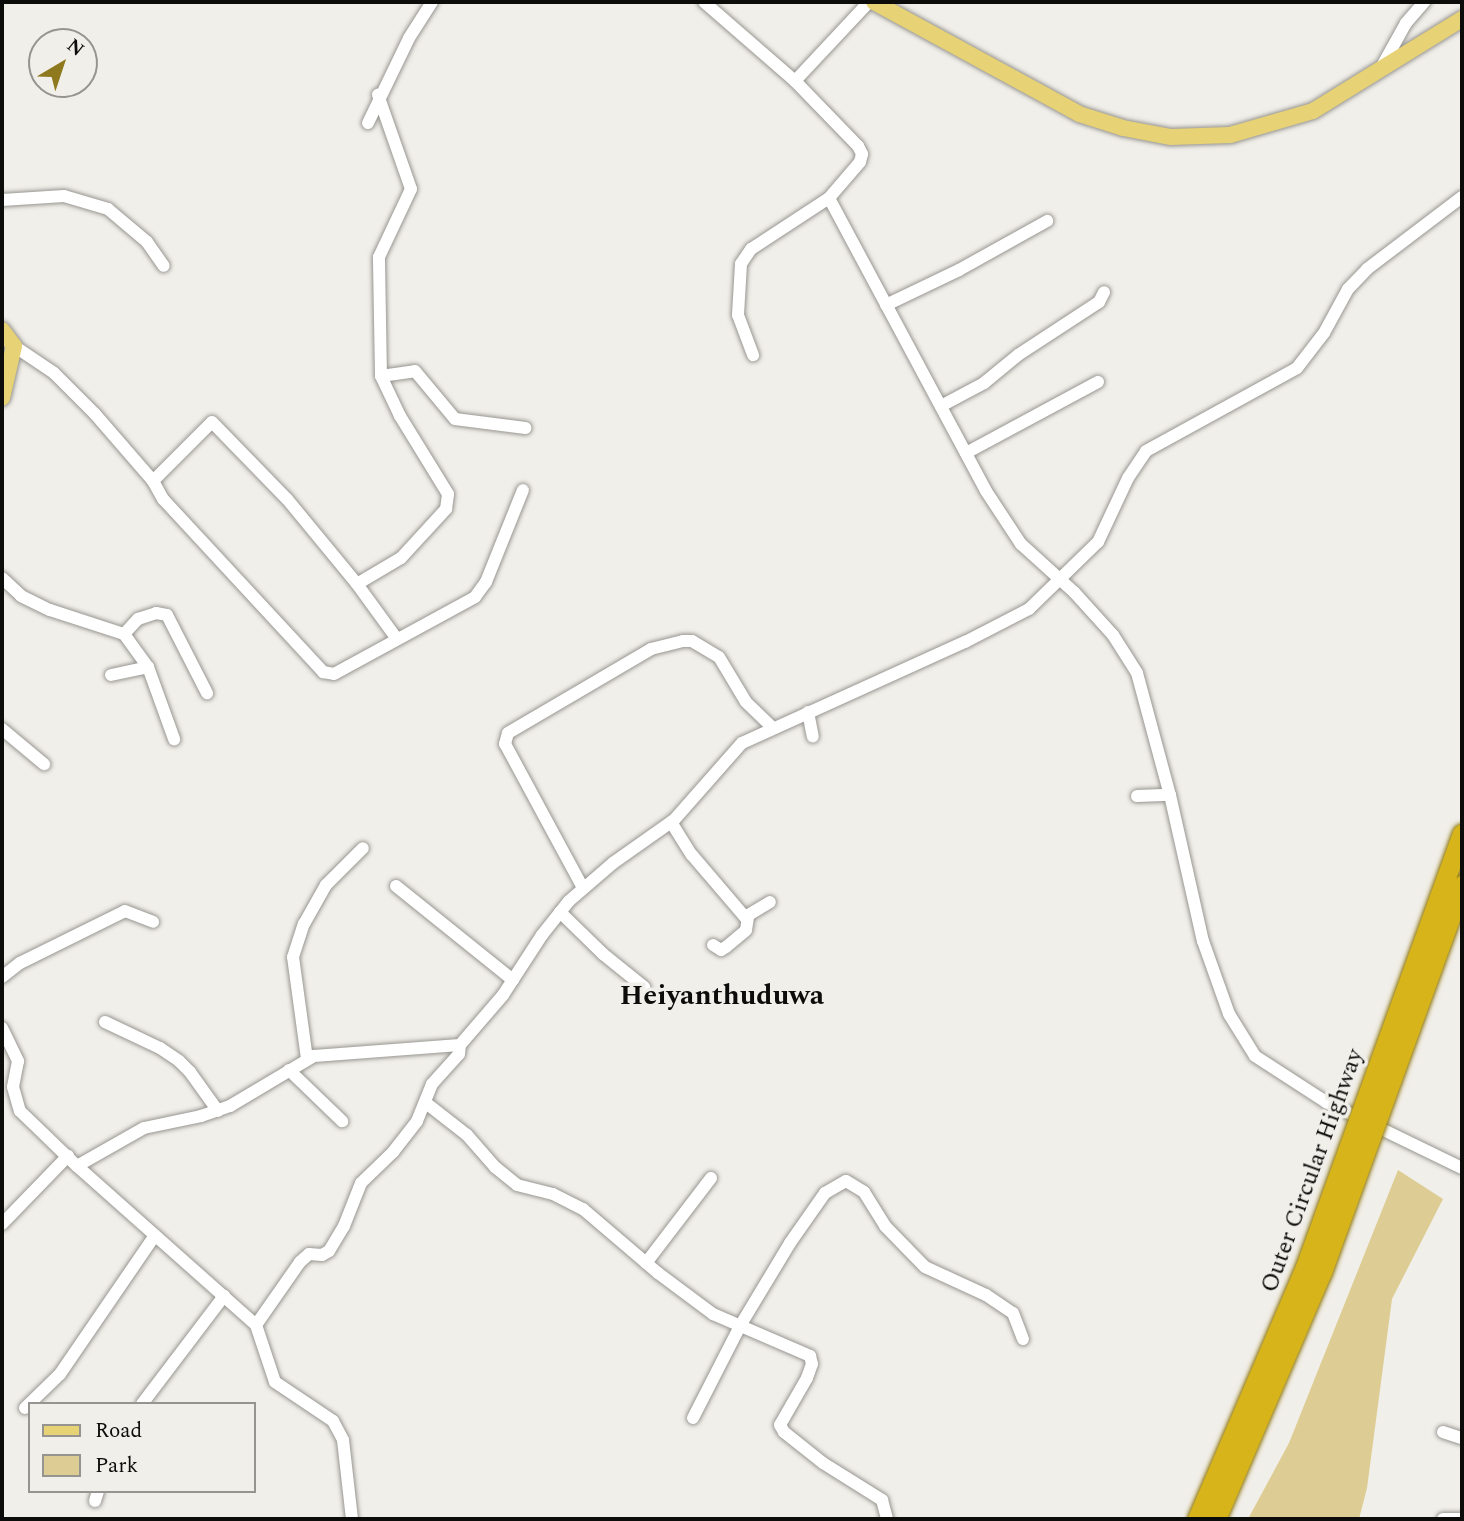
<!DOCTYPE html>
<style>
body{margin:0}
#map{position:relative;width:1464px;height:1521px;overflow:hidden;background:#f1efea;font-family:Spectral,serif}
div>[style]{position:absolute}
.green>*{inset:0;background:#ddcd94}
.roads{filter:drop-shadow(0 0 2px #989691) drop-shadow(0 0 2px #989691)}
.minor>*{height:12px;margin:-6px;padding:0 6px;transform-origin:6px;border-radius:6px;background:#fff}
.major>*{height:16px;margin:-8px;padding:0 8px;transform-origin:8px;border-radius:8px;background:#e7d276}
.bridges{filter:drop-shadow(0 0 2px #907914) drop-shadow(0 0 2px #907914)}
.highway-bridge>*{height:19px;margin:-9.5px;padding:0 9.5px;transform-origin:9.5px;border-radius:9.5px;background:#d7b41a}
span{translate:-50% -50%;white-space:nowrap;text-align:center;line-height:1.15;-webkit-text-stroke:7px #f1efea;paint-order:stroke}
.street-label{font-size:24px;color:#0c0c0a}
.quarter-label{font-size:28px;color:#0c0c0a;font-weight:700}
.frame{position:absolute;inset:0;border:4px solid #0c0c0a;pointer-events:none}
.legend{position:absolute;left:28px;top:1402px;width:228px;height:91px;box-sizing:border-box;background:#f1efea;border:2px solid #959490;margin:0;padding:9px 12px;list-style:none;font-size:21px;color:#0c0c0a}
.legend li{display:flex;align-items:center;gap:14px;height:35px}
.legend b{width:35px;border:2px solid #959490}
.north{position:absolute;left:28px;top:28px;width:70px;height:70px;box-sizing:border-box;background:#f1efea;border:2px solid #959490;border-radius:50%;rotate:39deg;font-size:19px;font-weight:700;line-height:28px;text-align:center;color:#0c0c0a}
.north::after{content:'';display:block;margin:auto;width:24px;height:32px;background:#8f791e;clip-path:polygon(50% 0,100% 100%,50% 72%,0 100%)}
</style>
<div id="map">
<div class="green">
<div style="clip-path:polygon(1398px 1170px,1443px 1199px,1392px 1299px,1367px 1488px,1359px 1519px,1248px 1519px,1289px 1443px)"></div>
</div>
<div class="roads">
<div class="minor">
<div style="left:704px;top:2px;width:121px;rotate:41deg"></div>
<div style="left:795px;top:81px;width:91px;rotate:45.9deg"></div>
<div style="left:858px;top:146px;width:9px;rotate:63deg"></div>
<div style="left:862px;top:154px;width:8px;rotate:104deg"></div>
<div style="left:860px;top:162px;width:48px;rotate:130.7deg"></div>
<div style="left:829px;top:198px;width:93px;rotate:146.8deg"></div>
<div style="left:751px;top:249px;width:18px;rotate:124deg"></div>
<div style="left:741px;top:264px;width:51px;rotate:93.4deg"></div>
<div style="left:738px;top:315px;width:43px;rotate:69.4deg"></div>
<div style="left:1381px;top:68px;width:51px;rotate:-60.9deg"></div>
<div style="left:1406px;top:23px;width:28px;rotate:-49deg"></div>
<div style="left:795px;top:81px;width:108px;rotate:-46.9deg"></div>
<div style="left:368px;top:123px;width:94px;rotate:-64.2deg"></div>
<div style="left:409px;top:38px;width:43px;rotate:-57.4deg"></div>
<div style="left:829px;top:198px;width:332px;rotate:61.8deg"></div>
<div style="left:986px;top:491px;width:64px;rotate:56.6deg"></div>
<div style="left:1021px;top:544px;width:72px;rotate:42.2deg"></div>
<div style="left:1074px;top:592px;width:58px;rotate:47.8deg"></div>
<div style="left:1113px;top:635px;width:45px;rotate:57.7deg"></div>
<div style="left:1137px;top:673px;width:126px;rotate:74.9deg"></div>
<div style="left:1170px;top:795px;width:150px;rotate:77.3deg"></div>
<div style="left:1203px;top:941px;width:77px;rotate:70.4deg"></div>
<div style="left:1229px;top:1014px;width:49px;rotate:58.2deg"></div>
<div style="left:1255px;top:1056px;width:85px;rotate:32.9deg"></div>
<div style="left:1326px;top:1102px;width:151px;rotate:25.9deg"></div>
<div style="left:2px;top:200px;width:62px;rotate:-3.7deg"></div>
<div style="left:64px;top:196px;width:46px;rotate:16.5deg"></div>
<div style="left:108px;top:209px;width:51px;rotate:40.2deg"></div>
<div style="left:147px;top:242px;width:29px;rotate:55deg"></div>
<div style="left:886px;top:305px;width:81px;rotate:-25.6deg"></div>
<div style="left:959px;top:270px;width:101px;rotate:-29.1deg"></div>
<div style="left:14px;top:346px;width:48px;rotate:34deg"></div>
<div style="left:54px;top:373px;width:58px;rotate:45deg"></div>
<div style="left:95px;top:414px;width:89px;rotate:49.1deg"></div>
<div style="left:153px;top:481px;width:21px;rotate:61deg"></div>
<div style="left:163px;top:499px;width:236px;rotate:47.2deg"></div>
<div style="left:323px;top:672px;width:11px;rotate:10deg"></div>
<div style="left:334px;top:674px;width:161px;rotate:-28.6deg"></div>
<div style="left:475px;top:597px;width:19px;rotate:-54deg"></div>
<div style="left:486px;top:582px;width:99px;rotate:-68.1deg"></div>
<div style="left:381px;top:376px;width:34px;rotate:-8deg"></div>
<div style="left:415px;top:371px;width:62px;rotate:50.2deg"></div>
<div style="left:455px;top:419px;width:71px;rotate:7.3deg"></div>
<div style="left:941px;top:406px;width:49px;rotate:-28.1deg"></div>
<div style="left:984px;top:383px;width:44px;rotate:-39.5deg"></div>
<div style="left:1018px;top:355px;width:97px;rotate:-33.2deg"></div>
<div style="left:1099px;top:302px;width:11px;rotate:-63deg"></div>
<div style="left:966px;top:453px;width:150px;rotate:-28.3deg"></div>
<div style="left:153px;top:481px;width:83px;rotate:-45deg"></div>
<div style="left:212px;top:422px;width:107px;rotate:45.8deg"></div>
<div style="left:287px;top:499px;width:110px;rotate:50.5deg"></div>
<div style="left:357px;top:584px;width:68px;rotate:54deg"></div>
<div style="left:2px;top:578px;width:26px;rotate:43deg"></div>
<div style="left:21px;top:596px;width:32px;rotate:26deg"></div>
<div style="left:50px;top:610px;width:78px;rotate:18deg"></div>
<div style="left:124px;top:634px;width:41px;rotate:54deg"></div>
<div style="left:148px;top:667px;width:77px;rotate:70.1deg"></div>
<div style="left:357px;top:584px;width:51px;rotate:-30.6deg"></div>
<div style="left:401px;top:558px;width:67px;rotate:-47.4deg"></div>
<div style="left:446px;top:509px;width:15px;rotate:-82deg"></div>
<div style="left:448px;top:494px;width:92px;rotate:-121.6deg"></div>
<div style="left:400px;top:416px;width:44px;rotate:-115.4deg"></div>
<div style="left:381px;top:376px;width:119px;rotate:-91deg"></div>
<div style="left:379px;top:257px;width:75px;rotate:-64.8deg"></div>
<div style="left:411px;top:189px;width:100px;rotate:-109.3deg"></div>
<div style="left:124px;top:634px;width:21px;rotate:-47deg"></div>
<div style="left:138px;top:619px;width:19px;rotate:-18deg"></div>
<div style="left:156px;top:613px;width:11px;rotate:10deg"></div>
<div style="left:167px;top:615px;width:88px;rotate:62.9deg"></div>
<div style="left:111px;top:675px;width:38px;rotate:-12deg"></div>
<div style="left:808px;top:712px;width:25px;rotate:79deg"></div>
<div style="left:2px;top:729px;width:55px;rotate:39.8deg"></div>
<div style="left:1137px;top:796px;width:33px;rotate:-2deg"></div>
<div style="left:671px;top:822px;width:39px;rotate:58deg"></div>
<div style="left:692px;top:855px;width:82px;rotate:49.5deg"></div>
<div style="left:745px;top:917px;width:29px;rotate:-31deg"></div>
<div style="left:396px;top:886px;width:150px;rotate:38.8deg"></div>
<div style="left:583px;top:888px;width:164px;rotate:-118.4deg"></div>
<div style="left:505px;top:744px;width:11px;rotate:-75deg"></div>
<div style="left:508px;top:733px;width:166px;rotate:-30.4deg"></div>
<div style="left:651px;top:649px;width:33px;rotate:-14deg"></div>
<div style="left:683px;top:641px;width:9px"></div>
<div style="left:692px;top:641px;width:31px;rotate:31deg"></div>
<div style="left:719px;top:657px;width:52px;rotate:59deg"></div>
<div style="left:746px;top:702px;width:37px;rotate:44deg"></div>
<div style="left:560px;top:912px;width:60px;rotate:44.3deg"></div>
<div style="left:603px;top:954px;width:53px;rotate:38.8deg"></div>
<div style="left:713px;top:945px;width:9px;rotate:32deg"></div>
<div style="left:721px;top:950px;width:6px;rotate:-31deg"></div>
<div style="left:726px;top:947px;width:26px;rotate:-40deg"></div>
<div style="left:746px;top:930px;width:13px;rotate:-81deg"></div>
<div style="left:2px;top:977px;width:23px;rotate:-38deg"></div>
<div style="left:20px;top:963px;width:117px;rotate:-26.3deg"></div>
<div style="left:125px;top:911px;width:30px;rotate:21deg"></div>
<div style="left:105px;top:1022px;width:61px;rotate:25.3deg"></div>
<div style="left:160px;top:1048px;width:23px;rotate:34deg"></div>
<div style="left:179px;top:1061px;width:16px;rotate:45deg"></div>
<div style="left:190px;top:1072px;width:48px;rotate:54.3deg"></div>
<div style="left:2px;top:1028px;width:37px;rotate:64deg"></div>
<div style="left:18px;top:1061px;width:26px;rotate:101deg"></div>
<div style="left:13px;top:1087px;width:25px;rotate:74deg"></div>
<div style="left:20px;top:1111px;width:79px;rotate:44deg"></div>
<div style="left:77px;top:1166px;width:77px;rotate:-29.6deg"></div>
<div style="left:144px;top:1128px;width:58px;rotate:-11.9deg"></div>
<div style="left:201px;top:1116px;width:31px;rotate:-19deg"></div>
<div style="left:230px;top:1106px;width:98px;rotate:-30.8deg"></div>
<div style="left:314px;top:1056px;width:146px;rotate:-4.3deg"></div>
<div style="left:460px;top:1045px;width:66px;rotate:-49.3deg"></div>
<div style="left:503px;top:995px;width:72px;rotate:-57deg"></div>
<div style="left:542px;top:935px;width:43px;rotate:-51.5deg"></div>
<div style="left:569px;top:901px;width:58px;rotate:-40.8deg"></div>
<div style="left:613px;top:863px;width:75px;rotate:-35.2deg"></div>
<div style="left:674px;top:820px;width:103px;rotate:-48.6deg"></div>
<div style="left:742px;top:743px;width:245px;rotate:-24.4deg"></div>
<div style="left:965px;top:642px;width:72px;rotate:-27.3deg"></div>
<div style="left:1029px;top:609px;width:96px;rotate:-44.2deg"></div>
<div style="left:1098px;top:542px;width:71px;rotate:-64.9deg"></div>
<div style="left:1128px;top:478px;width:32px;rotate:-56deg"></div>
<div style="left:1146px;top:451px;width:172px;rotate:-28.8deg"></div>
<div style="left:1297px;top:368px;width:44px;rotate:-52.4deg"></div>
<div style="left:1324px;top:333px;width:50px;rotate:-61.4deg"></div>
<div style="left:1348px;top:289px;width:28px;rotate:-46deg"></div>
<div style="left:1367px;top:269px;width:119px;rotate:-37.2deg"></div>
<div style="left:307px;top:1059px;width:103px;rotate:-97.8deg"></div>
<div style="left:293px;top:957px;width:35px;rotate:-72deg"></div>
<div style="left:304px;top:924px;width:45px;rotate:-60.6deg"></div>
<div style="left:326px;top:885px;width:52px;rotate:-45deg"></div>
<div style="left:289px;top:1070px;width:74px;rotate:43.9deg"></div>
<div style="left:426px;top:1103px;width:52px;rotate:38deg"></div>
<div style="left:467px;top:1135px;width:43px;rotate:48.8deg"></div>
<div style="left:495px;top:1167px;width:28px;rotate:39deg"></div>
<div style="left:517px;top:1185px;width:37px;rotate:14deg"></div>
<div style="left:553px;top:1194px;width:34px;rotate:27deg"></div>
<div style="left:583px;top:1209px;width:99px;rotate:40.5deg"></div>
<div style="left:658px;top:1273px;width:69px;rotate:36.7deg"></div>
<div style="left:713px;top:1314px;width:106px;rotate:23.4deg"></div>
<div style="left:810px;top:1356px;width:8px;rotate:76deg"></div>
<div style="left:812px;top:1364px;width:15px;rotate:110deg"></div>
<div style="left:807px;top:1378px;width:54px;rotate:119.9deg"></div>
<div style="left:780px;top:1425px;width:8px;rotate:60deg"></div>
<div style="left:784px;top:1432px;width:50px;rotate:38.5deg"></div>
<div style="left:823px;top:1463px;width:70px;rotate:32.1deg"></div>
<div style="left:882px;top:1500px;width:20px;rotate:75deg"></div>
<div style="left:77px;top:1166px;width:239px;rotate:41.6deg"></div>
<div style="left:256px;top:1325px;width:60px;rotate:71.6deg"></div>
<div style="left:275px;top:1382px;width:70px;rotate:33.9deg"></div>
<div style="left:333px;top:1421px;width:21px;rotate:62deg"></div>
<div style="left:343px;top:1440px;width:80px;rotate:83.5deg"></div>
<div style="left:2px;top:1224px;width:95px;rotate:-45.9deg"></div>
<div style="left:646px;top:1263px;width:107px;rotate:-52.6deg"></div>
<div style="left:256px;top:1325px;width:77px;rotate:-55.1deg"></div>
<div style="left:300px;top:1262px;width:12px;rotate:-42deg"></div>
<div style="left:309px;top:1254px;width:13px;rotate:4deg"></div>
<div style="left:322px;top:1255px;width:8px;rotate:-30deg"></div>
<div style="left:329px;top:1251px;width:29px;rotate:-59deg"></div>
<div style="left:344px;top:1226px;width:46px;rotate:-68.4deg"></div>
<div style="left:361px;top:1183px;width:45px;rotate:-44.1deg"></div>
<div style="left:393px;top:1152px;width:39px;rotate:-52deg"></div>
<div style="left:417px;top:1121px;width:40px;rotate:-68deg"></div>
<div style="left:432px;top:1084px;width:40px;rotate:-48deg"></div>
<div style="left:459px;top:1054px;width:9px;rotate:-84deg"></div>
<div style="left:142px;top:1404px;width:136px;rotate:-52.8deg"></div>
<div style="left:25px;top:1408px;width:49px;rotate:-44.2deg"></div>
<div style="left:60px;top:1374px;width:168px;rotate:-55.6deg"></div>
<div style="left:693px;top:1418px;width:103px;rotate:-62.9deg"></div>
<div style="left:740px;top:1326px;width:97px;rotate:-58.9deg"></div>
<div style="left:790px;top:1243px;width:61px;rotate:-55deg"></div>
<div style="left:825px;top:1193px;width:24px;rotate:-30deg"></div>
<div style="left:846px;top:1181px;width:21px;rotate:31deg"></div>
<div style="left:864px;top:1192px;width:40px;rotate:58deg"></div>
<div style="left:885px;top:1226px;width:57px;rotate:45.7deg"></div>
<div style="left:925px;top:1267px;width:67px;rotate:24.7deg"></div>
<div style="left:986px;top:1295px;width:32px;rotate:34deg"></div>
<div style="left:1013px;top:1313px;width:28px;rotate:69deg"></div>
<div style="left:1443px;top:1432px;width:20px;rotate:18deg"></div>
<div style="left:95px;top:1501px;width:10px;rotate:-73deg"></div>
<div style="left:1443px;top:1519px;width:19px"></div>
</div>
<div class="major">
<div style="left:874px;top:2px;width:234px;rotate:28.6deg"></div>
<div style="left:1079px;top:114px;width:46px;rotate:17.7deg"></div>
<div style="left:1123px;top:128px;width:49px;rotate:10.6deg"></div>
<div style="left:1171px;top:137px;width:59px;rotate:-1.9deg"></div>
<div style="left:1230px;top:135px;width:86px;rotate:-16.1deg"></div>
<div style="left:1313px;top:111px;width:175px;rotate:-31.7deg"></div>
<div style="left:2px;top:330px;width:20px;rotate:53deg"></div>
<div style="left:14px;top:346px;width:53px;rotate:103deg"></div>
</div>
</div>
<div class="bridges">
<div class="highway-bridge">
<div style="left:1197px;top:1519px;width:274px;rotate:-66.8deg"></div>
<div style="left:1305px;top:1267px;width:461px;rotate:-70.1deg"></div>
<div style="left:1216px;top:1519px;width:269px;rotate:-66.8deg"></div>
<div style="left:1322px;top:1272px;width:412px;rotate:-70.1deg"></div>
</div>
</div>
<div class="street-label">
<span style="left:1313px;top:1171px;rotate:-70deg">Outer Circular Highway</span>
</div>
<div class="quarter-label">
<span style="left:722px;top:996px">Heiyanthuduwa</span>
</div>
<div class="frame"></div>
<ul class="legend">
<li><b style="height:9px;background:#e7d276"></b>Road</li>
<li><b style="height:19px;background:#ddcd94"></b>Park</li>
</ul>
<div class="north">N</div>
</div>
